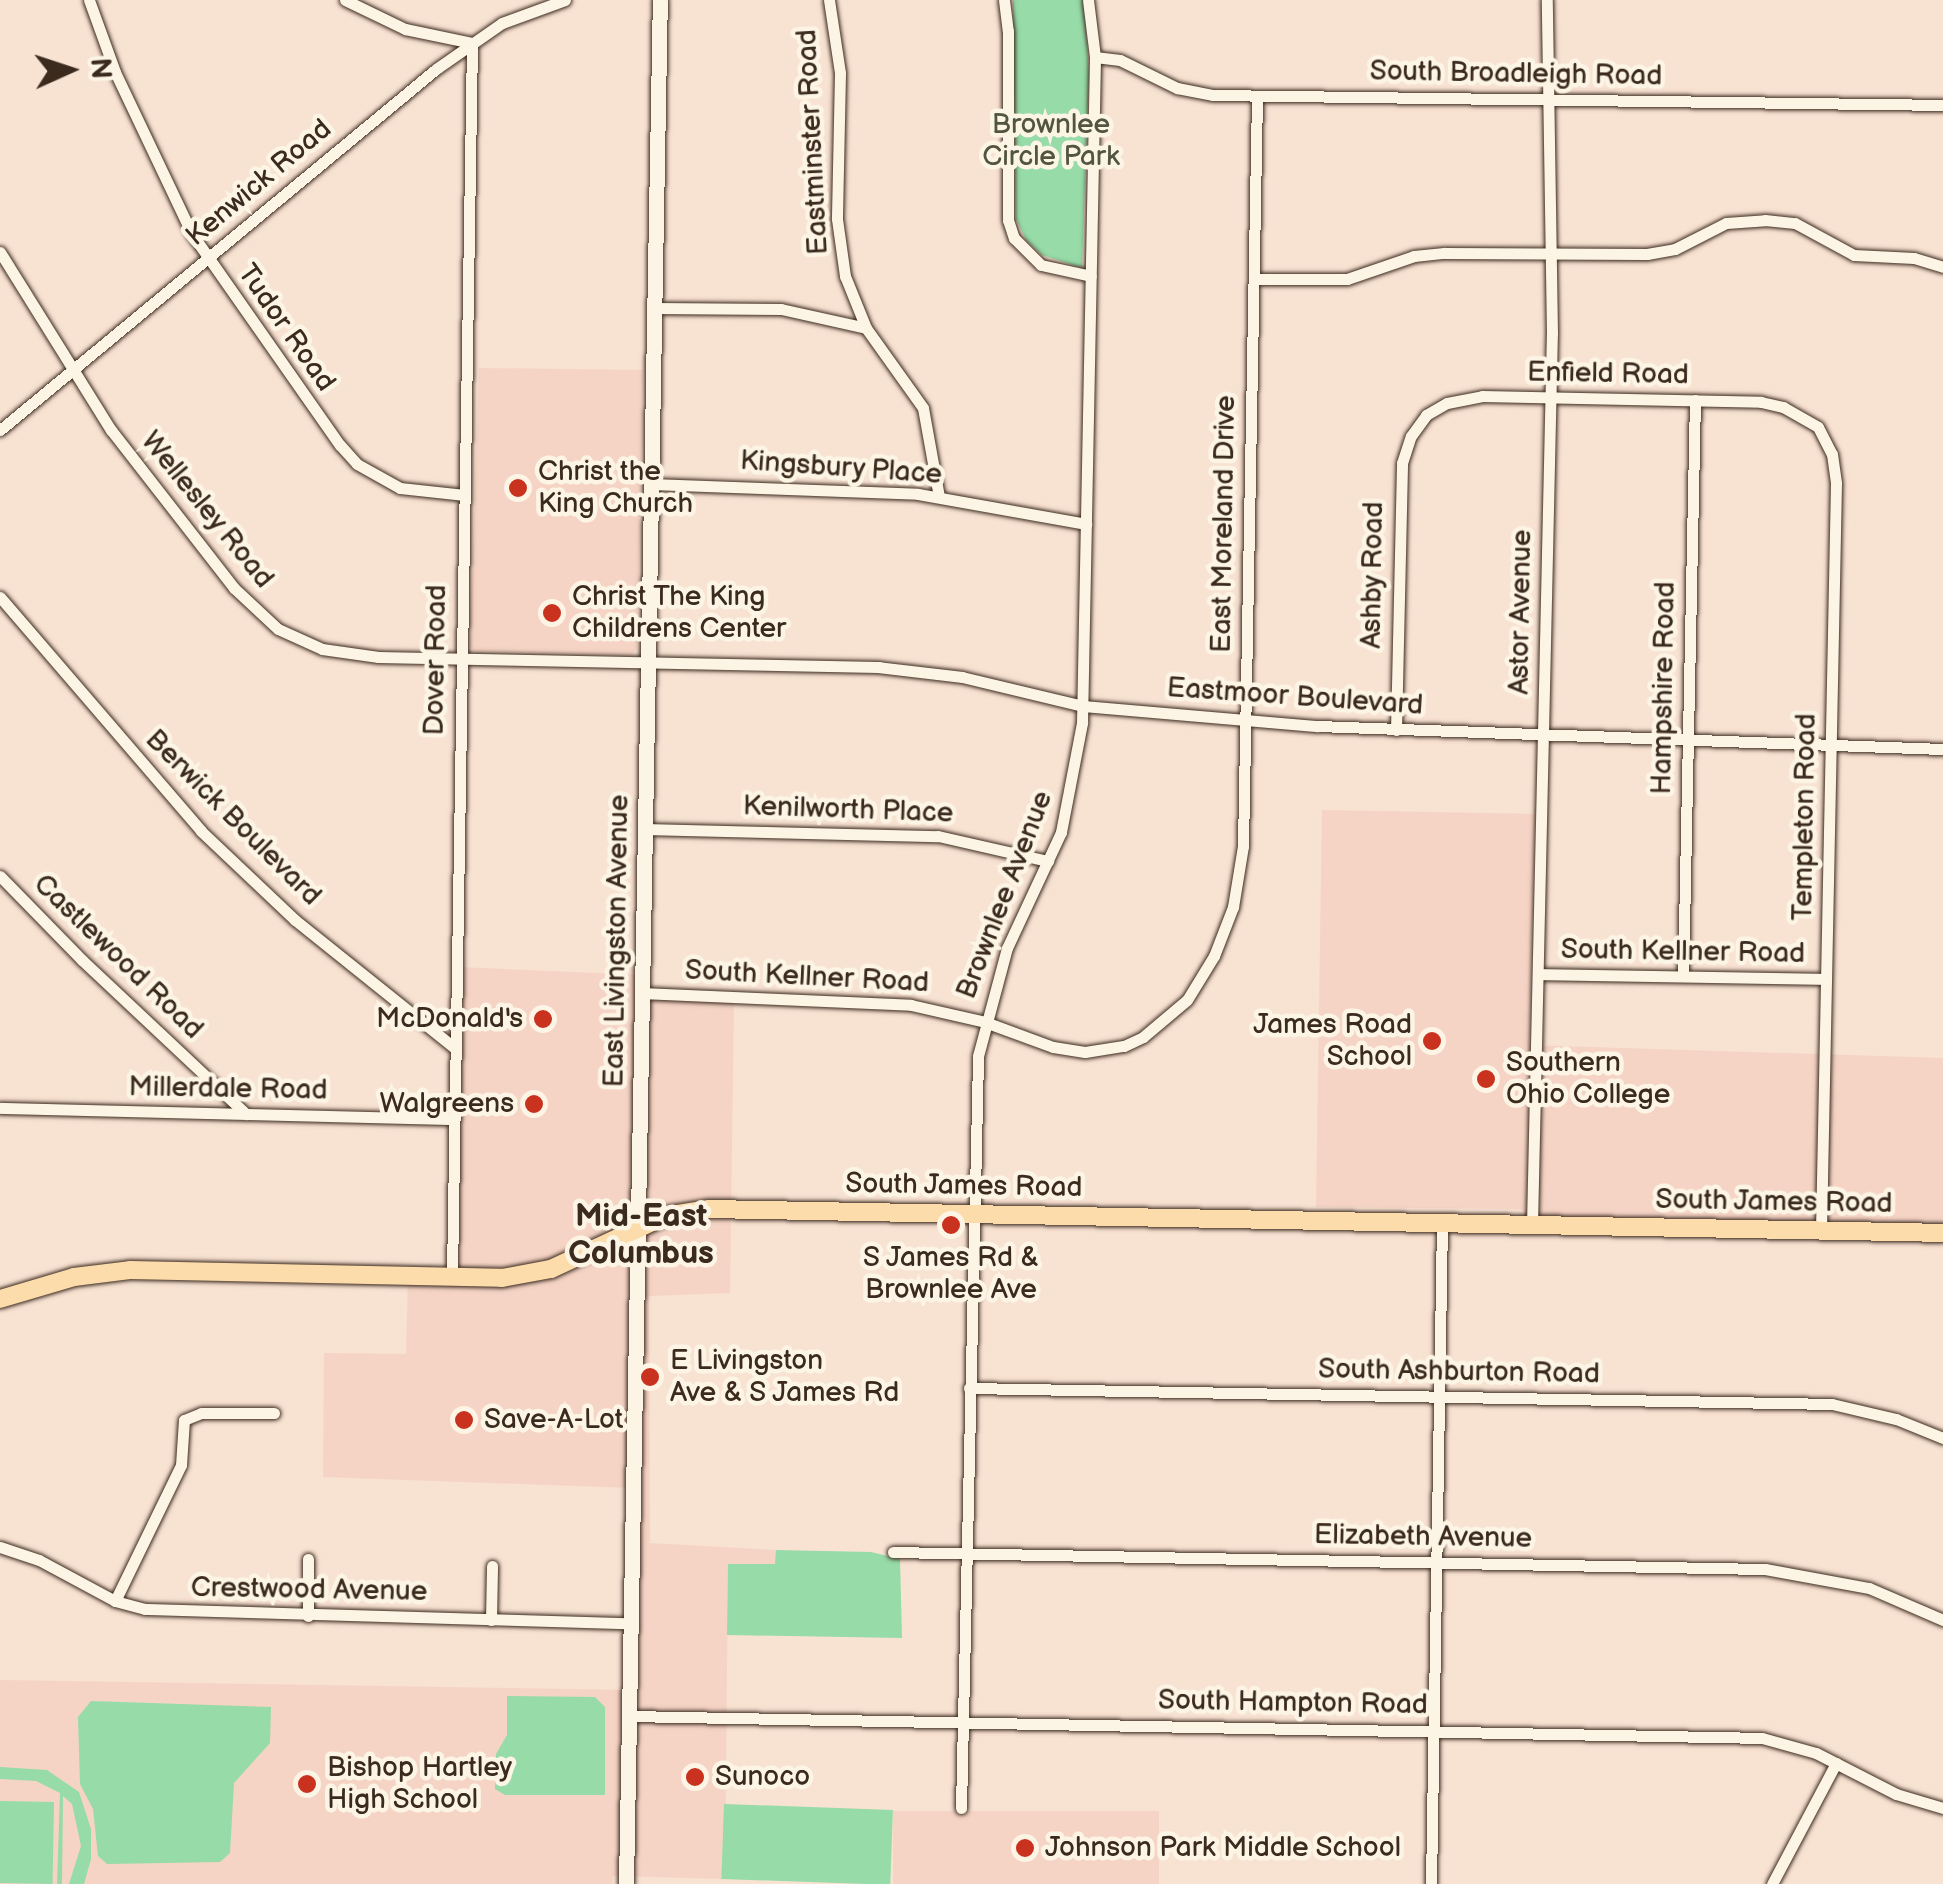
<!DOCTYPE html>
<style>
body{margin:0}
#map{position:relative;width:1943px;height:1884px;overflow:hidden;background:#f8e2d2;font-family:"Balsamiq Sans",sans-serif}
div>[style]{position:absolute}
.built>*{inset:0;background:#f5d4c5;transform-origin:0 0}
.green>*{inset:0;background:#96dba8;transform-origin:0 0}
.roads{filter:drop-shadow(0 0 2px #3b2a1e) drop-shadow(0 0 2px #3b2a1e)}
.minor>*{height:11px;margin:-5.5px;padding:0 5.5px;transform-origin:5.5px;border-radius:5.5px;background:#fcf5e5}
.secondary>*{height:15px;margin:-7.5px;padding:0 7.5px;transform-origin:7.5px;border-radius:7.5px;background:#fcf5e5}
.primary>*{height:18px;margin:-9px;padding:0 9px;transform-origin:9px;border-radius:9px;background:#fddcac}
.dots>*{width:28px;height:28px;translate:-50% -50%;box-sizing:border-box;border:5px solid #fcf5e5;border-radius:50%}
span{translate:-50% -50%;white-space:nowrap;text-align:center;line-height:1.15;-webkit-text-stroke:9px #fcf5e5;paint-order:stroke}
.street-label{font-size:28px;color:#3b2a1e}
.park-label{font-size:28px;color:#525640}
.poi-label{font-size:28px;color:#3b2a1e}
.left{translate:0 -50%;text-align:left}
.right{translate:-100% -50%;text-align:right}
.quarter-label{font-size:32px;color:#3b2a1e;font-weight:700}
.north{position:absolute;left:20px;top:20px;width:100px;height:100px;-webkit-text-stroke:8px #fcf5e5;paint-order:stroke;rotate:87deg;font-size:28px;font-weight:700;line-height:40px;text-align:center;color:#3b2a1e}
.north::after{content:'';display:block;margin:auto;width:35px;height:45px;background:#3b2a1e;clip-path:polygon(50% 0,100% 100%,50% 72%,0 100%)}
</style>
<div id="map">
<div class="built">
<div style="clip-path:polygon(479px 368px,643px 370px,637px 648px,632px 655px,475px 651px,470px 647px)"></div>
<div style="clip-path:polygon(1322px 810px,1535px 814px,1529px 1045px,1943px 1058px,1943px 1232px,1524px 1225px,1524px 1210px,1520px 1209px,1316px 1207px)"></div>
<div style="clip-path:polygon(457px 967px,644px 975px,643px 993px,734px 997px,730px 1293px,649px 1296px,650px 1543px,776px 1550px,776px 1564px,728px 1564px,725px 1879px,613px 1876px,612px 1884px,0 1884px,0 1680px,629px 1690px,633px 1488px,323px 1477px,324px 1353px,406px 1354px,408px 1277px,454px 1278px)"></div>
<div style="left:893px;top:1811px;width:266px;height:73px"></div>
</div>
<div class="green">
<div style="clip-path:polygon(1013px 0,1084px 0,1089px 75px,1082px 268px,1042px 255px,1026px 240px,1016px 219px)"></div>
<div style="clip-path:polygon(776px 1550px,871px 1552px,900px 1559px,902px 1638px,727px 1635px,728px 1564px,775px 1564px)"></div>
<div style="clip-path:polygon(507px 1696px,595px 1697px,605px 1707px,605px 1795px,505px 1795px,495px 1789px,496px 1754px,507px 1735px)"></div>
<div style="clip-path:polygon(91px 1701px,271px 1707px,270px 1743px,234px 1783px,230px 1853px,220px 1862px,107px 1864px,98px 1856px,93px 1809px,80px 1784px,78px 1717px)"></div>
<div style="clip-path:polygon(0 1767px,47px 1770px,79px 1792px,91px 1829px,91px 1859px,84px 1884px,69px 1884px,81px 1846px,72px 1804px,63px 1796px,62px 1884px,57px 1884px,60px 1793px,36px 1781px,0 1779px)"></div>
<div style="left:0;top:1801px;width:54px;height:82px;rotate:1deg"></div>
<div style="left:724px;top:1804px;width:169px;height:75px;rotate:2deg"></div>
</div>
<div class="roads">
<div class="minor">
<div style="left:89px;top:0;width:77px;rotate:70.1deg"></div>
<div style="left:115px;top:72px;width:179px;rotate:64.6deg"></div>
<div style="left:192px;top:234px;width:258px;rotate:55deg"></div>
<div style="left:340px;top:445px;width:25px;rotate:48deg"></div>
<div style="left:357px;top:464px;width:49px;rotate:29.2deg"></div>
<div style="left:400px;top:488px;width:65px;rotate:6.1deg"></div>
<div style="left:345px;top:0;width:67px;rotate:25.8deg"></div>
<div style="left:405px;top:29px;width:68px;rotate:11.8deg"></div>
<div style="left:472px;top:43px;width:1235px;rotate:90.93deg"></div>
<div style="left:829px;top:0;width:74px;rotate:81.4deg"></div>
<div style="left:840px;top:73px;width:146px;rotate:91.2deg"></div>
<div style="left:837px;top:219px;width:58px;rotate:82deg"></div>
<div style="left:845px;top:276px;width:56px;rotate:68deg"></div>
<div style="left:866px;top:328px;width:98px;rotate:54.5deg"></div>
<div style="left:923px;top:408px;width:90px;rotate:79.8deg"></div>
<div style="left:1004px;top:0;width:31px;rotate:83deg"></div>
<div style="left:1008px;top:31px;width:189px;rotate:90deg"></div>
<div style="left:1008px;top:220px;width:19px;rotate:72deg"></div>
<div style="left:1014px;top:238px;width:38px;rotate:45deg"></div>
<div style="left:1041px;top:265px;width:51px;rotate:12.4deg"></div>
<div style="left:1095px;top:57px;width:25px;rotate:7deg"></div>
<div style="left:1120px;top:60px;width:64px;rotate:26.2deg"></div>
<div style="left:1177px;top:88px;width:37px;rotate:11deg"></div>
<div style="left:1213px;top:95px;width:730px;rotate:0.78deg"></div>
<div style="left:0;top:252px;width:210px;rotate:58.1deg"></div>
<div style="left:111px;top:430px;width:200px;rotate:52.1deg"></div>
<div style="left:234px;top:588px;width:60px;rotate:43deg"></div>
<div style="left:278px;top:629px;width:48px;rotate:24.4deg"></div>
<div style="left:322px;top:649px;width:57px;rotate:8.1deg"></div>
<div style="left:378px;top:657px;width:500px;rotate:1.15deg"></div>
<div style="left:878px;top:667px;width:85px;rotate:6.8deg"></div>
<div style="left:962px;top:677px;width:124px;rotate:13.5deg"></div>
<div style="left:1083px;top:706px;width:236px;rotate:4.9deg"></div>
<div style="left:1318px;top:726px;width:625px;rotate:2.11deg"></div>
<div style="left:1254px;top:279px;width:93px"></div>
<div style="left:1347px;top:279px;width:71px;rotate:-18.9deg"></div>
<div style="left:1414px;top:256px;width:30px;rotate:-6deg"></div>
<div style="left:1444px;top:253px;width:203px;rotate:0.3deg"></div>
<div style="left:1647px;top:254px;width:28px;rotate:-10deg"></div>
<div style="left:1675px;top:249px;width:57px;rotate:-27deg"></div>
<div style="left:1726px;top:223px;width:39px;rotate:-4deg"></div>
<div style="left:1765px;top:220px;width:30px;rotate:6deg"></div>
<div style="left:1795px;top:223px;width:67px;rotate:28.5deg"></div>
<div style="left:1854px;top:255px;width:60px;rotate:2.9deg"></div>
<div style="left:1914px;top:258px;width:30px;rotate:17deg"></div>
<div style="left:653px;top:308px;width:128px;rotate:0.4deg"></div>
<div style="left:781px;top:309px;width:87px;rotate:12.6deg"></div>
<div style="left:0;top:430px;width:566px;rotate:-39.62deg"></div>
<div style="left:436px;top:69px;width:80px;rotate:-34.9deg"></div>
<div style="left:502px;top:23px;width:67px;rotate:-20.1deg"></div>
<div style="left:651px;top:484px;width:267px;rotate:2.1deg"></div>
<div style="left:918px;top:494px;width:171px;rotate:10.1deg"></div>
<div style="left:0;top:597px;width:308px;rotate:49.3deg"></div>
<div style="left:201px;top:831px;width:129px;rotate:43.4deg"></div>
<div style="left:295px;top:920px;width:205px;rotate:38.7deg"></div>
<div style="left:1396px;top:730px;width:267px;rotate:-88.7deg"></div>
<div style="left:1402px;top:463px;width:28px;rotate:-72deg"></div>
<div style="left:1411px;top:436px;width:26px;rotate:-54deg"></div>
<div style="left:1426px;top:415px;width:24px;rotate:-30deg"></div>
<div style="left:1447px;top:403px;width:36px;rotate:-11deg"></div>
<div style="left:1482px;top:396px;width:279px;rotate:1.2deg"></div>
<div style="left:1761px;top:402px;width:23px;rotate:13deg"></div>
<div style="left:1783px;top:407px;width:40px;rotate:29.7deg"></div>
<div style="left:1818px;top:427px;width:30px;rotate:63deg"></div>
<div style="left:1832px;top:454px;width:29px;rotate:82deg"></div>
<div style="left:1836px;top:483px;width:748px;rotate:91.15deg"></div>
<div style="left:644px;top:829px;width:294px;rotate:1.4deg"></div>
<div style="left:938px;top:836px;width:113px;rotate:12.8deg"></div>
<div style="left:0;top:876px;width:117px;rotate:45.7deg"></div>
<div style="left:82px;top:960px;width:225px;rotate:43.2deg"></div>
<div style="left:1538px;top:974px;width:288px;rotate:1deg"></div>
<div style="left:1683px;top:976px;width:576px;rotate:-88.81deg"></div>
<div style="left:641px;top:993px;width:270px;rotate:2.5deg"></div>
<div style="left:911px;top:1005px;width:76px;rotate:12.9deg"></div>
<div style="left:985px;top:1022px;width:72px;rotate:20.2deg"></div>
<div style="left:1053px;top:1047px;width:32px;rotate:9deg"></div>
<div style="left:1085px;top:1052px;width:39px;rotate:-9deg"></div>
<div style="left:1124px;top:1046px;width:21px;rotate:-25deg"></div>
<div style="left:1143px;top:1037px;width:57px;rotate:-40.1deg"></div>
<div style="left:1187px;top:1000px;width:52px;rotate:-58.5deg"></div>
<div style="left:1214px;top:956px;width:53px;rotate:-68.8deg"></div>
<div style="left:1233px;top:907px;width:62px;rotate:-80.7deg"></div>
<div style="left:1243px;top:846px;width:750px;rotate:-88.93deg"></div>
<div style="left:0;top:1108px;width:454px;rotate:1.4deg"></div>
<div style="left:1532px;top:1225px;width:892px;rotate:-88.72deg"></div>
<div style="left:1552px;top:333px;width:333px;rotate:-90.9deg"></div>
<div style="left:969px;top:1388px;width:863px;rotate:1.06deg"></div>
<div style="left:1832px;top:1404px;width:66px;rotate:13.2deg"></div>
<div style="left:1896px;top:1419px;width:51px;rotate:22deg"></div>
<div style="left:0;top:1547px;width:41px;rotate:18.4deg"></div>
<div style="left:39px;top:1560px;width:86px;rotate:28.3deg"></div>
<div style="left:115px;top:1601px;width:31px;rotate:15deg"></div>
<div style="left:145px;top:1609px;width:485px;rotate:1.7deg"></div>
<div style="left:893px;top:1552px;width:872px;rotate:1.12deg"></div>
<div style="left:1765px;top:1569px;width:106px;rotate:10.4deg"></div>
<div style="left:1869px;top:1588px;width:81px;rotate:23.4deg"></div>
<div style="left:308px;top:1559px;width:57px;rotate:90deg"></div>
<div style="left:115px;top:1601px;width:151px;rotate:-64.1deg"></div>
<div style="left:181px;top:1465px;width:45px;rotate:-86.2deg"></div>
<div style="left:184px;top:1420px;width:18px;rotate:-22deg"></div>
<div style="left:201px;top:1413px;width:73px"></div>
<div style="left:491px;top:1620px;width:54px;rotate:-88.9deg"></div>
<div style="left:629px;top:1716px;width:1133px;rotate:1.11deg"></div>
<div style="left:1762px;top:1738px;width:56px;rotate:15.5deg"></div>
<div style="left:1816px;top:1753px;width:90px;rotate:27.1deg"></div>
<div style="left:1896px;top:1794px;width:49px;rotate:16.6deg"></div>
<div style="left:961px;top:1808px;width:752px;rotate:-88.7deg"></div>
<div style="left:978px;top:1056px;width:112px;rotate:-75deg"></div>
<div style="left:1007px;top:948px;width:128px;rotate:-65deg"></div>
<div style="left:1061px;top:832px;width:111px;rotate:-79.1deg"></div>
<div style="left:1082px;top:723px;width:666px;rotate:-88.88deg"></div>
<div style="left:1095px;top:57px;width:57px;rotate:-97deg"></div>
<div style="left:1431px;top:1884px;width:661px;rotate:-89.05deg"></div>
<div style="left:1772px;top:1884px;width:137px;rotate:-62.1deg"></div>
</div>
<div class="secondary">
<div style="left:626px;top:1884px;width:1884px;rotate:-88.97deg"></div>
</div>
<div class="primary">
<div style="left:0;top:1299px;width:77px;rotate:-16.6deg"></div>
<div style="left:74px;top:1277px;width:56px;rotate:-7.1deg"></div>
<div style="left:130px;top:1270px;width:372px;rotate:1.2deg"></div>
<div style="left:502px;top:1278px;width:50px;rotate:-10.4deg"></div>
<div style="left:551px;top:1269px;width:126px;rotate:-24.9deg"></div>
<div style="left:665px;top:1216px;width:45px;rotate:-9deg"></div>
<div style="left:709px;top:1209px;width:1234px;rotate:1.11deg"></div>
</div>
</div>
<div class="dots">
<div style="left:518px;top:488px;background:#c8321e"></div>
<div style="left:552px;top:613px;background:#c8321e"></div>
<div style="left:543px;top:1019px;background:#c8321e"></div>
<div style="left:1432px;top:1041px;background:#c8321e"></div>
<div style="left:1486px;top:1079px;background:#c8321e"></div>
<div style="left:534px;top:1104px;background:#c8321e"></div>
<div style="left:951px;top:1225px;background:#c8321e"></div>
<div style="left:650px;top:1377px;background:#c8321e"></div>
<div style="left:464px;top:1420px;background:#c8321e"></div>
<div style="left:695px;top:1777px;background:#c8321e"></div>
<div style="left:307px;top:1784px;background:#c8321e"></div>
<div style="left:1025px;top:1848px;background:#c8321e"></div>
</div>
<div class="street-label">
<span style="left:1516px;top:74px;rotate:1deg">South Broadleigh Road</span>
<span style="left:813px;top:142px;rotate:-93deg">Eastminster Road</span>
<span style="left:259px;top:183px;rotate:-40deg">Kenwick Road</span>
<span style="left:286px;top:328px;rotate:55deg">Tudor Road</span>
<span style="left:1608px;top:374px;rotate:1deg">Enfield Road</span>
<span style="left:841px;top:468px;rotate:4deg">Kingsbury Place</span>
<span style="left:207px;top:510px;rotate:51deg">Wellesley Road</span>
<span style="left:1224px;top:524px;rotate:-89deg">East Moreland Drive</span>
<span style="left:1373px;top:575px;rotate:-89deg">Ashby Road</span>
<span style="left:1521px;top:612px;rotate:-89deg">Astor Avenue</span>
<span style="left:436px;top:660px;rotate:-89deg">Dover Road</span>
<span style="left:1664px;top:688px;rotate:-89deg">Hampshire Road</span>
<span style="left:1295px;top:697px;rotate:4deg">Eastmoor Boulevard</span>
<span style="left:848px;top:810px;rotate:2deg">Kenilworth Place</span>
<span style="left:1805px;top:817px;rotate:-89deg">Templeton Road</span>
<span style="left:233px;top:818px;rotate:45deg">Berwick Boulevard</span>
<span style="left:1005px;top:895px;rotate:-69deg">Brownlee Avenue</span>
<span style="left:617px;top:941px;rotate:-89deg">East Livingston Avenue</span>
<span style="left:1683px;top:952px;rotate:1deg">South Kellner Road</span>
<span style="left:118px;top:957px;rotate:44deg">Castlewood Road</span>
<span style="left:807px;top:977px;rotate:3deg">South Kellner Road</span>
<span style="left:228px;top:1089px;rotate:1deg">Millerdale Road</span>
<span style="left:964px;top:1186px;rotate:1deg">South James Road</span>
<span style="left:1774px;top:1202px;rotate:1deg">South James Road</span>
<span style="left:1459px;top:1372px;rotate:1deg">South Ashburton Road</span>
<span style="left:1423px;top:1537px;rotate:1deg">Elizabeth Avenue</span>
<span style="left:309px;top:1590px;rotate:1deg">Crestwood Avenue</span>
<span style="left:1293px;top:1703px;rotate:1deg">South Hampton Road</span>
</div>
<div class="park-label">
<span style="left:1051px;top:141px">Brownlee<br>Circle Park</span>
</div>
<div class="poi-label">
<span class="left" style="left:538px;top:488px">Christ the<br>King Church</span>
<span class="left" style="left:572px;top:613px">Christ The King<br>Childrens Center</span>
<span class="right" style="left:523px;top:1019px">McDonald's</span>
<span class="right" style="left:1412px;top:1041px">James Road<br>School</span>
<span class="left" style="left:1506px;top:1079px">Southern<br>Ohio College</span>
<span class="right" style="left:514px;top:1104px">Walgreens</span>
<span style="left:951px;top:1274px">S James Rd &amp;<br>Brownlee Ave</span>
<span class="left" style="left:670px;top:1377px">E Livingston<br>Ave &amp; S James Rd</span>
<span class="left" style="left:484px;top:1420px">Save-A-Lot</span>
<span class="left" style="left:327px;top:1784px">Bishop Hartley<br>High School</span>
<span class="left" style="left:715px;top:1777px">Sunoco</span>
<span class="left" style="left:1045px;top:1848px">Johnson Park Middle School</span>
</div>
<div class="quarter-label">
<span style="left:641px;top:1236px">Mid-East<br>Columbus</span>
</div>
<div class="north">N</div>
</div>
